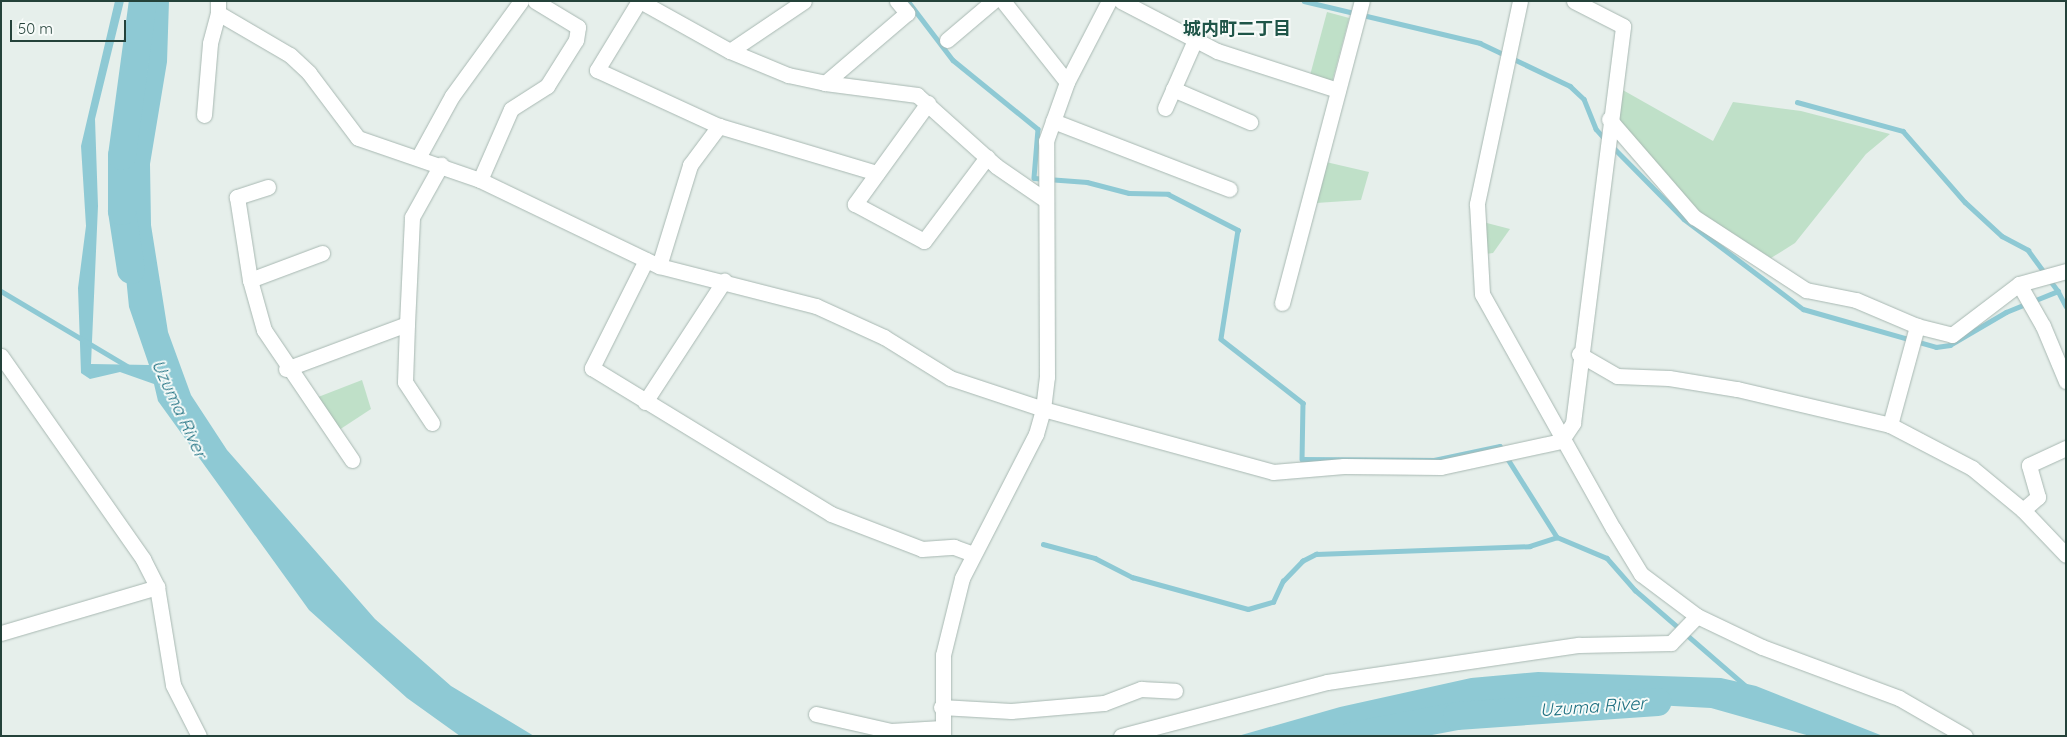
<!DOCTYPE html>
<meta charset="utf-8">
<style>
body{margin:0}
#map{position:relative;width:2067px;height:737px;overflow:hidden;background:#e6efeb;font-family:Quicksand,"Noto Sans JP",sans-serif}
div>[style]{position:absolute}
.green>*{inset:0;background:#bfe0c8;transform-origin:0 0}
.water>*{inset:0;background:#8ec9d4}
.stream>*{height:4.5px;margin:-2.25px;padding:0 2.25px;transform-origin:2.25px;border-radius:2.25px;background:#8ec9d4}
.river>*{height:28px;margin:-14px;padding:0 14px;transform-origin:14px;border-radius:14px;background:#8ec9d4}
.roads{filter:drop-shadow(0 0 1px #a8b8b2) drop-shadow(0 0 1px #a8b8b2)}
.minor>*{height:15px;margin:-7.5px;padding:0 7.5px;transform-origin:7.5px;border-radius:7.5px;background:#fff}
span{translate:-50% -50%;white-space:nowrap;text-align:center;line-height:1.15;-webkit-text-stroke:4px #f7fbf9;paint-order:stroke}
.neighbourhood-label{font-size:18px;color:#1f5548;font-weight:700}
.water-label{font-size:18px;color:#1c6f80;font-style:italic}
.frame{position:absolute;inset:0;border:2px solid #24423a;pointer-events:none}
.scale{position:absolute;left:10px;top:20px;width:116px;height:22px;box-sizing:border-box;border:2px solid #24423a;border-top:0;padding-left:6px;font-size:15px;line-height:18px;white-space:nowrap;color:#24423a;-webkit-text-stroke:4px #f7fbf9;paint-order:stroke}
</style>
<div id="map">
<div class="green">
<div style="left:1327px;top:12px;width:23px;height:65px;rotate:15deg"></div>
<div style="clip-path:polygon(1621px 89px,1713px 141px,1733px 102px,1801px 111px,1890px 134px,1866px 154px,1795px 243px,1771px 258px,1700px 212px,1615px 117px)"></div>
<div style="clip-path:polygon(1326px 162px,1369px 172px,1361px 200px,1316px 203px)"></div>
<div style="clip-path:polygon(1483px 222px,1510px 229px,1493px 253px,1486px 254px)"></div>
<div style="clip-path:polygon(362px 380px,371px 409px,339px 430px,313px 399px)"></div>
</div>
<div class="water">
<div style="clip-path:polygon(115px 1px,124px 1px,95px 119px,98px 206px,91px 364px,149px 365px,129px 307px,124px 257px,128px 200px,148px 64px,151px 1px,169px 1px,167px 62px,150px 164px,151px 225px,168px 332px,191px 395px,227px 450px,375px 619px,451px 686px,534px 736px,460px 736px,407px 698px,309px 610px,158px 401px,154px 384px,120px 372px,90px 379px,81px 373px,78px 288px,86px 226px,81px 146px)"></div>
<div style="clip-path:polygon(1538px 672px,1721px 678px,1756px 686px,1883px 736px,1810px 736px,1711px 708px,1580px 701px,1494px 705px,1400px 722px,1363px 736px,1238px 736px,1340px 707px,1471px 678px)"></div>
</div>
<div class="stream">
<div style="left:908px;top:1px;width:74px;rotate:52.7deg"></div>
<div style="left:953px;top:60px;width:109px;rotate:39.1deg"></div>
<div style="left:1038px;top:129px;width:49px;rotate:94.7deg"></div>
<div style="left:1034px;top:178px;width:53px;rotate:4.3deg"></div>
<div style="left:1087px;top:182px;width:43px;rotate:14.7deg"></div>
<div style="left:1129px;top:193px;width:39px;rotate:1deg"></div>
<div style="left:1168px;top:194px;width:79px;rotate:27.2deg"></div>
<div style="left:1238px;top:230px;width:110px;rotate:98.9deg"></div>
<div style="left:1221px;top:339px;width:104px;rotate:38deg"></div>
<div style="left:1303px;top:403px;width:56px;rotate:91deg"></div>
<div style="left:1302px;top:459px;width:132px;rotate:0.4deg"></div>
<div style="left:1434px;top:460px;width:67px;rotate:-12deg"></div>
<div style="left:1500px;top:446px;width:4px;rotate:63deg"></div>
<div style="left:1304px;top:1px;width:181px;rotate:13.4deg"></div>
<div style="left:1480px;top:43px;width:100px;rotate:25.5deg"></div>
<div style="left:1570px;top:86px;width:19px;rotate:43deg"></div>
<div style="left:1584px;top:99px;width:32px;rotate:68deg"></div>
<div style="left:1596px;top:129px;width:13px;rotate:48deg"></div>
<div style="left:1797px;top:102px;width:110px;rotate:15.3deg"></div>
<div style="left:1903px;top:131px;width:94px;rotate:48.9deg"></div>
<div style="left:1965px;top:202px;width:50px;rotate:42.6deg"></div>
<div style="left:2002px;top:236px;width:30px;rotate:28deg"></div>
<div style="left:2028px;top:250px;width:51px;rotate:53.8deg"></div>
<div style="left:1611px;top:145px;width:104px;rotate:45.4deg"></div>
<div style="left:1684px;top:219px;width:149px;rotate:37.1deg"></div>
<div style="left:1803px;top:309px;width:138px;rotate:15.9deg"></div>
<div style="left:1936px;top:347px;width:14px;rotate:-8deg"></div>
<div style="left:1950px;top:345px;width:65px;rotate:-30.5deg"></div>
<div style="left:2006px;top:312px;width:56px;rotate:-22deg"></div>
<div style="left:2058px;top:291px;width:17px;rotate:62deg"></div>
<div style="left:1px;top:291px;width:149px;rotate:30.7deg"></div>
<div style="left:1506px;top:456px;width:96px;rotate:57.8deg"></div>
<div style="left:1043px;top:544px;width:54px;rotate:15.1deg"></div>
<div style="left:1095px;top:558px;width:42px;rotate:27.2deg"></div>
<div style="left:1132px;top:577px;width:120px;rotate:15.4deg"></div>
<div style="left:1248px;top:609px;width:26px;rotate:-16deg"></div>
<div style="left:1273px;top:602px;width:23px;rotate:-65deg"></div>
<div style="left:1283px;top:581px;width:28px;rotate:-46deg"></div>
<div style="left:1302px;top:561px;width:16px;rotate:-27deg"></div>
<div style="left:1316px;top:554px;width:214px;rotate:-2.1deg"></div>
<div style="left:1530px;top:546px;width:28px;rotate:-18deg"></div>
<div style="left:1557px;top:537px;width:54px;rotate:22.8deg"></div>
<div style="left:1607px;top:558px;width:43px;rotate:48.8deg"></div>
<div style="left:1635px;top:590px;width:150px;rotate:40.9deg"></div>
</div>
<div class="river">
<div style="left:131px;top:270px;width:60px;rotate:-98.7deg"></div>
<div style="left:122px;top:211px;width:55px;rotate:-90deg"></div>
<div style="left:122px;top:156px;width:156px;rotate:-82.3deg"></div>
<div style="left:1352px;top:736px;width:107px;rotate:-10.8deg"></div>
<div style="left:1457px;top:716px;width:201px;rotate:-4deg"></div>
</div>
<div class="roads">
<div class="minor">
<div style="left:218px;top:1px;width:12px;rotate:90deg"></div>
<div style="left:218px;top:13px;width:83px;rotate:30.3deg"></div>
<div style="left:290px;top:55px;width:26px;rotate:43deg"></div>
<div style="left:309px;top:73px;width:81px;rotate:53deg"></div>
<div style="left:358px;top:138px;width:129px;rotate:19deg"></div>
<div style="left:480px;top:180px;width:199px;rotate:25.7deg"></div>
<div style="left:659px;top:266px;width:162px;rotate:14.3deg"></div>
<div style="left:816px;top:306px;width:75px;rotate:24.5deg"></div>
<div style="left:884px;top:337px;width:78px;rotate:31.8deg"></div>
<div style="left:950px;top:378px;width:98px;rotate:18.4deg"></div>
<div style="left:1043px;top:409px;width:238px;rotate:15.3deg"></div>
<div style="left:1273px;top:472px;width:71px;rotate:-4.8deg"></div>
<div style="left:1344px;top:466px;width:97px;rotate:0.6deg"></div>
<div style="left:1441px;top:467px;width:123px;rotate:-12.2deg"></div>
<div style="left:1561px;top:441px;width:22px;rotate:-56deg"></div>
<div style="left:1573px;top:423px;width:400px;rotate:-82.8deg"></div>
<div style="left:1623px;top:26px;width:55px;rotate:-153deg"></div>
<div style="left:639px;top:1px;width:81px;rotate:121.3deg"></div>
<div style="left:597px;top:70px;width:134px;rotate:24.7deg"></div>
<div style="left:719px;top:126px;width:165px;rotate:16.6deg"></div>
<div style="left:640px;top:1px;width:103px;rotate:29.1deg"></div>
<div style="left:730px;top:51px;width:63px;rotate:22.5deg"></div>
<div style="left:788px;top:75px;width:38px;rotate:12deg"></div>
<div style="left:897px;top:1px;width:16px;rotate:50deg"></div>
<div style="left:907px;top:13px;width:108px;rotate:139.5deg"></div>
<div style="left:825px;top:83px;width:93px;rotate:7.4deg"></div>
<div style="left:917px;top:95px;width:106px;rotate:41.9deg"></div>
<div style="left:996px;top:166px;width:58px;rotate:34.5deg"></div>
<div style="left:1003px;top:1px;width:103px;rotate:51.7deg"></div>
<div style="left:1121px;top:1px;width:108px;rotate:27.5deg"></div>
<div style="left:1217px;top:51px;width:127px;rotate:17.9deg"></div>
<div style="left:1520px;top:1px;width:208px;rotate:102deg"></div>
<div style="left:1477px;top:204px;width:90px;rotate:86.8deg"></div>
<div style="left:1482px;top:294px;width:268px;rotate:60.8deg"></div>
<div style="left:1613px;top:528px;width:54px;rotate:58.7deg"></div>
<div style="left:1641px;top:574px;width:70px;rotate:36.9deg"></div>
<div style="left:1697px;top:616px;width:72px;rotate:25.5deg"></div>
<div style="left:1762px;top:647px;width:146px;rotate:20.4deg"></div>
<div style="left:1899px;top:698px;width:76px;rotate:29.9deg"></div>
<div style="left:947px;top:40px;width:60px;rotate:-40.3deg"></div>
<div style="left:730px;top:51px;width:89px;rotate:-34deg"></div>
<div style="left:1173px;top:89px;width:84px;rotate:23.2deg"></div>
<div style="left:928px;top:103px;width:125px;rotate:125.9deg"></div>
<div style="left:855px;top:204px;width:78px;rotate:28.2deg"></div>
<div style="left:924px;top:241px;width:105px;rotate:-53.1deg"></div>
<div style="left:1165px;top:108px;width:74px;rotate:-66.2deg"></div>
<div style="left:204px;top:115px;width:72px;rotate:-85.2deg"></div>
<div style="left:210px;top:43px;width:31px;rotate:-75deg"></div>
<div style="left:1609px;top:119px;width:130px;rotate:49.1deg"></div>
<div style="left:1694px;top:217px;width:134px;rotate:33.1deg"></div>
<div style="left:1806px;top:290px;width:51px;rotate:11.3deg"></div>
<div style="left:1856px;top:300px;width:66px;rotate:23.1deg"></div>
<div style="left:1917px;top:326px;width:36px;rotate:14deg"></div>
<div style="left:1952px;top:335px;width:84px;rotate:-37.3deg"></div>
<div style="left:2019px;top:284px;width:49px;rotate:-15.5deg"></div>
<div style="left:1053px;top:121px;width:189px;rotate:21.1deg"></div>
<div style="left:419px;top:156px;width:68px;rotate:-61.2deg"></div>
<div style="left:452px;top:96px;width:117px;rotate:-54deg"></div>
<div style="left:480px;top:180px;width:77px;rotate:-66.4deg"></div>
<div style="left:511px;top:109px;width:43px;rotate:-32.6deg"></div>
<div style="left:547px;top:86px;width:54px;rotate:-57.8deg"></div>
<div style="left:576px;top:40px;width:13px;rotate:-81deg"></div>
<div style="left:578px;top:27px;width:50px;rotate:-148.8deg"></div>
<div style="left:268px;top:187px;width:33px;rotate:162deg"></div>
<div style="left:237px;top:197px;width:84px;rotate:81.1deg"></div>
<div style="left:250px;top:280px;width:52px;rotate:74.4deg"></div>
<div style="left:264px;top:330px;width:157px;rotate:55.9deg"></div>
<div style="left:646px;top:260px;width:121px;rotate:116.6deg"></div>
<div style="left:592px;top:368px;width:280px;rotate:31.4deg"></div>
<div style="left:831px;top:514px;width:97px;rotate:21deg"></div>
<div style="left:922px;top:549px;width:32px;rotate:-4deg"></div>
<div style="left:954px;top:547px;width:20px;rotate:20deg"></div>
<div style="left:659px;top:266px;width:106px;rotate:-72.9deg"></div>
<div style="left:690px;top:165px;width:49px;rotate:-53.4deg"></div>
<div style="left:250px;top:280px;width:77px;rotate:-20.6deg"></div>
<div style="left:2019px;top:284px;width:48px;rotate:60.3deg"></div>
<div style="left:2043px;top:326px;width:60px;rotate:67.3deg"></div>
<div style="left:1282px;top:303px;width:312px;rotate:-75.2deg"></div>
<div style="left:1579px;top:354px;width:44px;rotate:30.1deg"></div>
<div style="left:1617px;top:376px;width:52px;rotate:2.2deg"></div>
<div style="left:1669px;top:378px;width:69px;rotate:9.2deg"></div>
<div style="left:1737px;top:389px;width:157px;rotate:13.2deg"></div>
<div style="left:1890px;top:425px;width:93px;rotate:27.7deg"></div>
<div style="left:1972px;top:468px;width:66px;rotate:39.5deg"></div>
<div style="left:2023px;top:510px;width:62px;rotate:46.3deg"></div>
<div style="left:1px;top:356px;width:248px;rotate:55deg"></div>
<div style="left:143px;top:559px;width:31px;rotate:63deg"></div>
<div style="left:157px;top:587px;width:99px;rotate:80.7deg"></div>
<div style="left:173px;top:685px;width:57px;rotate:63deg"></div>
<div style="left:286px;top:369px;width:129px;rotate:-20.4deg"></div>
<div style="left:645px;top:402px;width:145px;rotate:-56.9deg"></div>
<div style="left:432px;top:423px;width:49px;rotate:-123.4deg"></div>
<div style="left:405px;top:382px;width:58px;rotate:-88deg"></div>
<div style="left:407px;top:324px;width:107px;rotate:-87.3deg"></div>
<div style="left:412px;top:217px;width:60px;rotate:-60.9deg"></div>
<div style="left:1890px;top:425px;width:103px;rotate:-74.7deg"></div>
<div style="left:2023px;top:510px;width:20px;rotate:-41deg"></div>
<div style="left:2038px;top:497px;width:33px;rotate:-106deg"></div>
<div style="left:2029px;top:465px;width:41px;rotate:-24.7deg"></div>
<div style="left:1px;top:633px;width:163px;rotate:-16.4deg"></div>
<div style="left:941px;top:707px;width:70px;rotate:3.3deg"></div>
<div style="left:1011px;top:711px;width:93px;rotate:-4.9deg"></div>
<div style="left:1104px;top:703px;width:40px;rotate:-21deg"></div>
<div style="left:1141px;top:689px;width:34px;rotate:3deg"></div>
<div style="left:816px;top:714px;width:77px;rotate:12.8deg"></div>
<div style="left:891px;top:731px;width:51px;rotate:-3.4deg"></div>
<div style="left:943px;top:736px;width:81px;rotate:-90deg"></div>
<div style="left:943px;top:655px;width:79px;rotate:-76.1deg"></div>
<div style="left:962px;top:578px;width:162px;rotate:-62.8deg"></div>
<div style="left:1036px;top:434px;width:26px;rotate:-74deg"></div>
<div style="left:1043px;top:409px;width:32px;rotate:-83deg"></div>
<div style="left:1047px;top:377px;width:236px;rotate:-90.2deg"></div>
<div style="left:1046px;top:141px;width:63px;rotate:-70.4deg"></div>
<div style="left:1067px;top:82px;width:91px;rotate:-62.6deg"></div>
<div style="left:1121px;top:736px;width:213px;rotate:-14.7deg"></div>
<div style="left:1327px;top:682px;width:255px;rotate:-8.4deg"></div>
<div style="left:1579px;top:645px;width:92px;rotate:-1.2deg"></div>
<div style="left:1671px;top:643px;width:37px;rotate:-46deg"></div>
</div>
</div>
<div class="neighbourhood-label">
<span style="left:1237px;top:29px">城内町二丁目</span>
</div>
<div class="water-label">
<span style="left:179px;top:409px;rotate:65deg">Uzuma River</span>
<span style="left:1593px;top:707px;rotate:-4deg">Uzuma River</span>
</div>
<div class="frame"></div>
<div class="scale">50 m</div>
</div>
